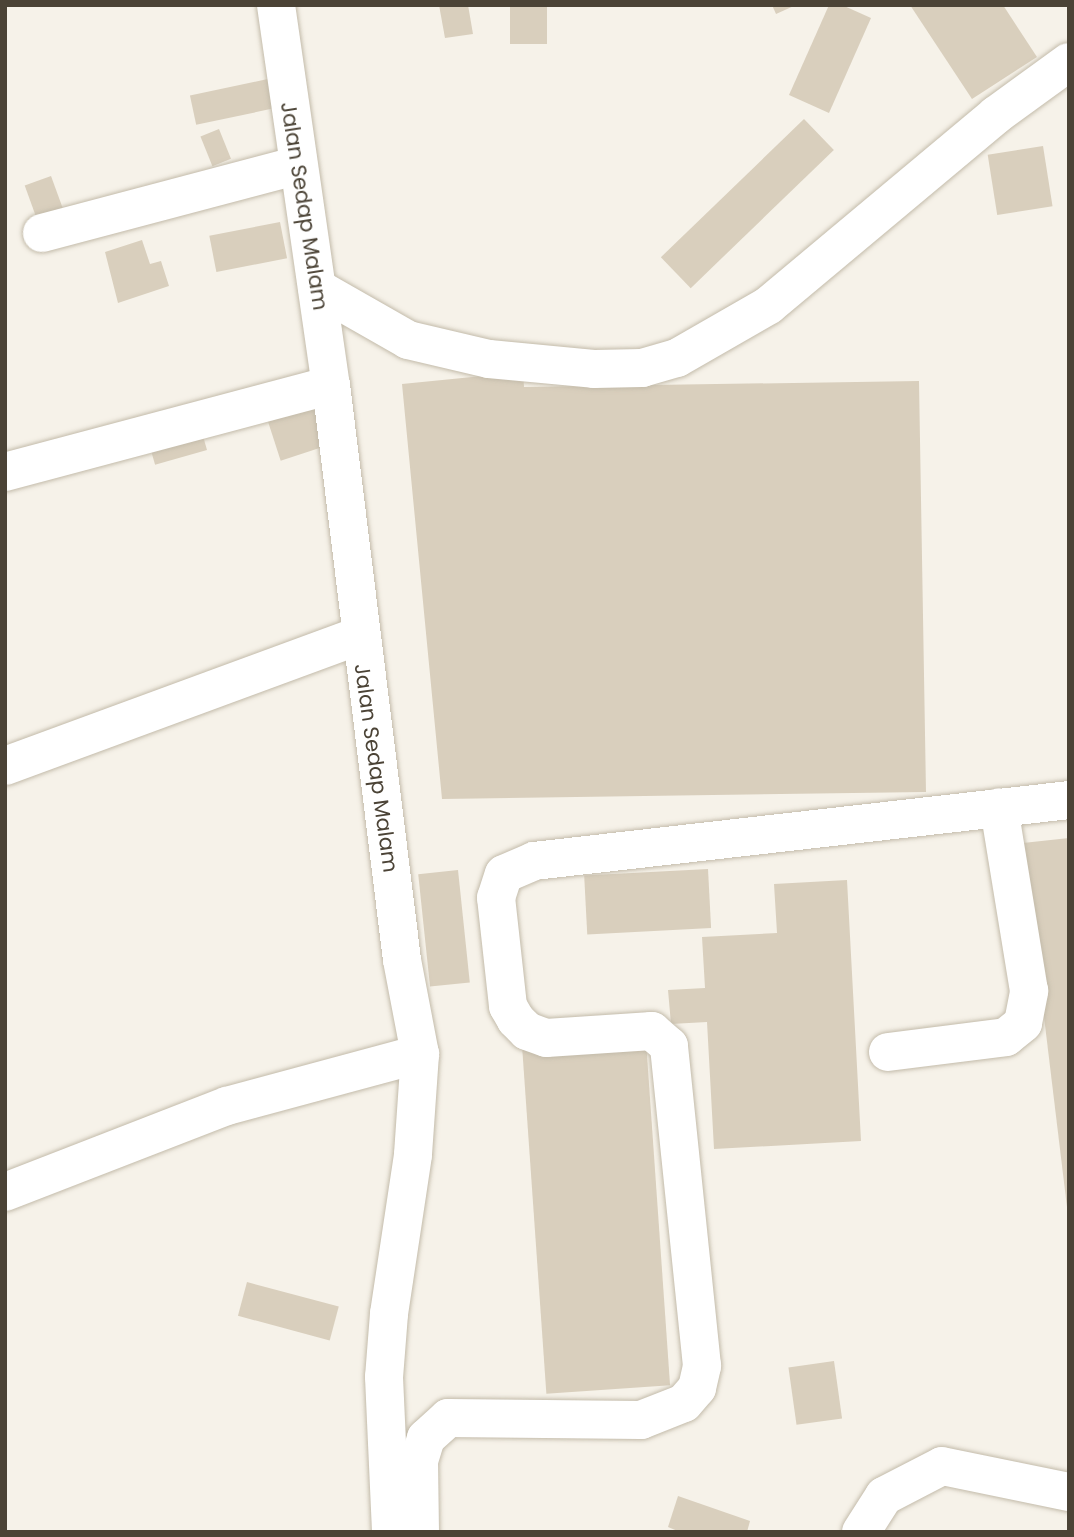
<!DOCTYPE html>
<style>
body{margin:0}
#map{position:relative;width:1074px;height:1537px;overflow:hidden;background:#f6f2e9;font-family:Poppins,sans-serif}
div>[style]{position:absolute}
.building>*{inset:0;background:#d9cfbd;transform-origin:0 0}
.roads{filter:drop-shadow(0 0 2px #c3bbaa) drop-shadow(0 0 2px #c3bbaa)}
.minor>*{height:38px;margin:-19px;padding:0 19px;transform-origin:19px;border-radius:19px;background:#fff}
span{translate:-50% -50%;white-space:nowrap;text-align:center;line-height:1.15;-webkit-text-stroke:6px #fff;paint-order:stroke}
.street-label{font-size:21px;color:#4b4336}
.frame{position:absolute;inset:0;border:7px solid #4b4336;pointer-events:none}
</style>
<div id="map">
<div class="building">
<div style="clip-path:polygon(439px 5px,468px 5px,473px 34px,445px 38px)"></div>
<div style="left:510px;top:5px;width:37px;height:39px"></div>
<div style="clip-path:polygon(772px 5px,796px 5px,776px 14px)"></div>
<div style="clip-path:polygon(829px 5px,842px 5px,871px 18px,829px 113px,789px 95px)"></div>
<div style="clip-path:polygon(910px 5px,1003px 5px,1037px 57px,972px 99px)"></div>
<div style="left:277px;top:77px;width:30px;height:89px;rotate:78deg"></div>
<div style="left:804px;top:119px;width:43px;height:199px;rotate:46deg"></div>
<div style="left:219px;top:129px;width:32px;height:20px;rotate:68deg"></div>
<div style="left:1043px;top:146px;width:61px;height:56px;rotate:81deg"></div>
<div style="left:51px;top:176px;width:44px;height:28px;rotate:70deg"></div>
<div style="left:280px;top:222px;width:37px;height:72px;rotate:79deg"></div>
<div style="clip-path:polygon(142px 240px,150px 264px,161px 261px,169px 286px,118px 303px,105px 252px)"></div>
<div style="clip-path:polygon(523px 372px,524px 387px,919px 381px,926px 792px,442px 799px,402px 384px)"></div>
<div style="left:315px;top:398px;width:49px;height:52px;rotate:72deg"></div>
<div style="left:199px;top:422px;width:29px;height:54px;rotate:74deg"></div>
<div style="clip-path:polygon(1069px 838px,1069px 1207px,1067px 1207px,1023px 843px)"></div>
<div style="left:708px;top:869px;width:59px;height:124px;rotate:87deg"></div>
<div style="left:458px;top:870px;width:113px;height:40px;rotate:84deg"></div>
<div style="clip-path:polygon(847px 880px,861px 1141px,714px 1149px,707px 1022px,671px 1024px,668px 990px,705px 988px,702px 937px,777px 933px,774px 884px)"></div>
<div style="left:646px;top:1041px;width:345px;height:124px;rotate:86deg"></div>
<div style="left:247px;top:1282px;width:95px;height:35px;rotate:15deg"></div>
<div style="left:834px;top:1361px;width:58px;height:46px;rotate:82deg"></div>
<div style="clip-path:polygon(678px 1496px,750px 1521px,747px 1532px,680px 1532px,668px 1527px)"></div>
</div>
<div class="roads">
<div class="minor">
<div style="left:276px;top:5px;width:384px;rotate:81.8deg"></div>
<div style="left:331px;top:385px;width:579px;rotate:82.96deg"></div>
<div style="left:402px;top:960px;width:96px;rotate:79.2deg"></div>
<div style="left:420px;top:1054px;width:101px;rotate:94deg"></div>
<div style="left:413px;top:1155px;width:161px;rotate:98.6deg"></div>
<div style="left:389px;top:1314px;width:63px;rotate:94.5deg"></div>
<div style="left:384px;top:1377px;width:155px;rotate:87.4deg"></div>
<div style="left:42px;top:233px;width:263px;rotate:-14.8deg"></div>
<div style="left:317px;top:288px;width:105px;rotate:29.7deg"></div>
<div style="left:408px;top:340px;width:83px;rotate:13.2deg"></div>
<div style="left:489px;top:359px;width:105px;rotate:5.4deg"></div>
<div style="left:594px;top:369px;width:48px;rotate:-1.2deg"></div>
<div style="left:642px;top:368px;width:36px;rotate:-16deg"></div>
<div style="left:677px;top:358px;width:106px;rotate:-29.9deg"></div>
<div style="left:769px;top:305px;width:296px;rotate:-39.9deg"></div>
<div style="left:996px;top:115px;width:90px;rotate:-36deg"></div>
<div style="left:5px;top:472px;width:337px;rotate:-14.9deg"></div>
<div style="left:5px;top:766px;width:377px;rotate:-20.2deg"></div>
<div style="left:888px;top:1052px;width:119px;rotate:-7.2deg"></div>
<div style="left:1006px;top:1037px;width:22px;rotate:-39deg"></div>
<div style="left:1023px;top:1023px;width:33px;rotate:-79deg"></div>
<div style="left:1029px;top:991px;width:186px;rotate:-99.3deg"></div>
<div style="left:5px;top:1192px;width:238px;rotate:-21.2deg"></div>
<div style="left:227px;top:1106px;width:200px;rotate:-15.1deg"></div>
<div style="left:420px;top:1532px;width:71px;rotate:-90.8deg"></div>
<div style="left:419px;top:1461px;width:24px;rotate:-73deg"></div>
<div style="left:426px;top:1438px;width:30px;rotate:-42deg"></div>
<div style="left:448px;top:1418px;width:193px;rotate:0.6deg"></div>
<div style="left:641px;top:1420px;width:46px;rotate:-21.6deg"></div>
<div style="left:684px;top:1403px;width:20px;rotate:-49deg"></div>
<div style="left:697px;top:1388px;width:23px;rotate:-77deg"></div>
<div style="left:702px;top:1366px;width:322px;rotate:-95.9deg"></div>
<div style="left:669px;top:1046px;width:23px;rotate:-139deg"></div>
<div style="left:652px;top:1031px;width:106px;rotate:176.2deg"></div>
<div style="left:546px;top:1038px;width:20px;rotate:-160deg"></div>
<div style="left:527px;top:1031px;width:16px;rotate:-135deg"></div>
<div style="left:516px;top:1020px;width:16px;rotate:-120deg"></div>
<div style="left:508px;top:1006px;width:109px;rotate:-96.3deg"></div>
<div style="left:496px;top:898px;width:25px;rotate:-72deg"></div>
<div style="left:504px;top:874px;width:33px;rotate:-23deg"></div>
<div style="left:534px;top:861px;width:538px;rotate:-6.5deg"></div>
<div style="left:861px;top:1532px;width:43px;rotate:-57.4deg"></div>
<div style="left:884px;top:1496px;width:65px;rotate:-27.3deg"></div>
<div style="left:942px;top:1466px;width:130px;rotate:11.6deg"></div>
</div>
</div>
<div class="street-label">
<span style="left:304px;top:206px;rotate:81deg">Jalan Sedap Malam</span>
<span style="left:376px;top:768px;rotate:82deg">Jalan Sedap Malam</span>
</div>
<div class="frame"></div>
</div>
